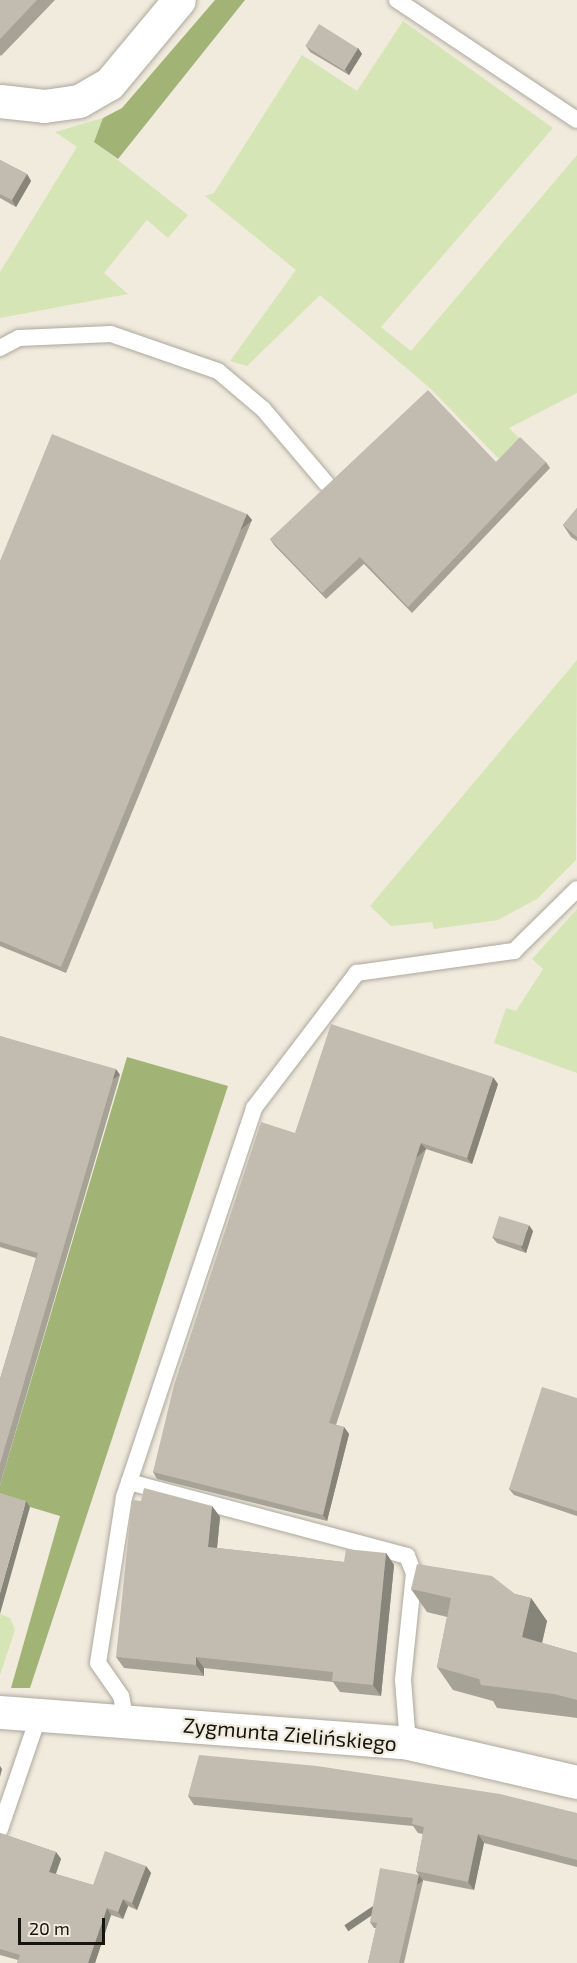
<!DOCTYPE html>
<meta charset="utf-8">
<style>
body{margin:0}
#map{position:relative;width:577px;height:1963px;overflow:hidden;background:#f0ebdd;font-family:"Exo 2",sans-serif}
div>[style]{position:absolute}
.green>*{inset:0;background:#d6e5b6}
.forest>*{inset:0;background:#a1b476}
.roads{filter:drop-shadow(0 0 2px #ada89c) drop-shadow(0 0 2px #ada89c)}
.lane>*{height:16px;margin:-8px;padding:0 8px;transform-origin:8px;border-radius:8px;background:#fff}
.street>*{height:33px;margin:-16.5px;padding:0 16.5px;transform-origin:16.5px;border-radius:16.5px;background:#fff}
.secondary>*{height:33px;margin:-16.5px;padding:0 16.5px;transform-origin:16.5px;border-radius:16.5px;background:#fff}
.wall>*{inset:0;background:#a6a296}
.shaded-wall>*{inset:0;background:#87847a;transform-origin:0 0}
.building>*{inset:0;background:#c1bcaf;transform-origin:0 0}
span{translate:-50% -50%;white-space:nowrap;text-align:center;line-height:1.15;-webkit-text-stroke:4.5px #f0ebdd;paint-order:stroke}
.street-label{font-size:21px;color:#16140f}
.scale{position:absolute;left:18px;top:1918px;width:87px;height:27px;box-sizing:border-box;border:3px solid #16140f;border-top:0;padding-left:8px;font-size:18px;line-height:21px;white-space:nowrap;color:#16140f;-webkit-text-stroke:4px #f0ebdd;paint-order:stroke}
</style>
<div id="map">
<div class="green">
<div style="clip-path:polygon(403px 21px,553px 128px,381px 327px,411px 351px,577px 155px,577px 393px,509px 428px,520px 439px,499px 459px,430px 388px,320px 295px,247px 366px,230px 361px,296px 270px,205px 196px,214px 193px,302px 55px,357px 91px)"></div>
<div style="clip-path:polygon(103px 118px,95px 142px,188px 215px,168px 238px,147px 220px,104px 273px,128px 294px,0 318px,0 272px,77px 147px,55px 132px)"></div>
<div style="clip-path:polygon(577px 660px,576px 860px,537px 899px,498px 920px,434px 929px,432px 922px,391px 926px,370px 906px)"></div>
<div style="clip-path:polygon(577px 909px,577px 1073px,494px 1043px,506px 1008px,516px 1011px,543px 969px,532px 959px)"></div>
<div style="clip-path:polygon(0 1614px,10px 1618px,15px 1630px,0 1675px)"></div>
</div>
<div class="forest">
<div style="clip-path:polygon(215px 0,245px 0,118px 159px,94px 142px,103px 118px,122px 108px)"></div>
<div style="clip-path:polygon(127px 1057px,228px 1086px,30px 1688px,11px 1688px,60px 1516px,0 1498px,0 1485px)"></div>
</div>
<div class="roads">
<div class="lane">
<div style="left:397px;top:0;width:216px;rotate:33.7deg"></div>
<div style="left:0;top:348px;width:21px;rotate:-28deg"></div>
<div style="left:19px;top:338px;width:92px;rotate:-2.5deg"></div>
<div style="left:111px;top:334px;width:113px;rotate:19.1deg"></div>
<div style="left:218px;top:371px;width:59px;rotate:40.2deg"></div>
<div style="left:263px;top:409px;width:97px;rotate:49.6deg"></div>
<div style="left:129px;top:1482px;width:288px;rotate:14.9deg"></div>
<div style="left:407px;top:1556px;width:18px;rotate:68deg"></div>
<div style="left:414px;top:1573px;width:108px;rotate:95.9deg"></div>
<div style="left:403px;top:1680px;width:63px;rotate:85.5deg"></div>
<div style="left:126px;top:1721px;width:25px;rotate:-101deg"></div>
<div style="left:121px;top:1696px;width:40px;rotate:-124.9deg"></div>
<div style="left:98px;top:1663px;width:168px;rotate:-81.1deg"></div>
<div style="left:124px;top:1497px;width:410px;rotate:-71.5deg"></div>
<div style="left:254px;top:1108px;width:170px;rotate:-52.7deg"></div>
<div style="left:357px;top:973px;width:159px;rotate:-8deg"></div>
<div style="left:514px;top:951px;width:88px;rotate:-44.5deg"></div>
<div style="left:0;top:1829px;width:120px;rotate:-71.1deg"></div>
</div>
<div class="street">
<div style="left:0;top:1712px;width:409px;rotate:4.3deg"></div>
<div style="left:408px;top:1743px;width:173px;rotate:13deg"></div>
</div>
<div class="secondary">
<div style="left:0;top:101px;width:44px;rotate:6.5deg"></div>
<div style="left:44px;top:106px;width:35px;rotate:-8deg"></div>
<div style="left:79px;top:101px;width:34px;rotate:-30deg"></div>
<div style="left:109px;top:84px;width:109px;rotate:-50.2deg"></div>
</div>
</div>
<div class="wall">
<div style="clip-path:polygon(0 0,55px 0,1px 56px,0 55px)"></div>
<div style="clip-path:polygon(306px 46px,358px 48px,362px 54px,349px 75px,310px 52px)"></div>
<div style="clip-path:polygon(0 160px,27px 174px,31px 181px,16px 207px,0 198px)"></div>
<div style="clip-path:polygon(496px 462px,546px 462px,550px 468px,412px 613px,364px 564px,326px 599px,274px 545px,270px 539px)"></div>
<div style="clip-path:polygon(577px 508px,577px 541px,571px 537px,563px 525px)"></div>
<div style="clip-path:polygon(247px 514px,252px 520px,66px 973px,0 946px,0 561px)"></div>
<div style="clip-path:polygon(0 1036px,120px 1075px,0 1485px,0 1379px,36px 1258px,0 1247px)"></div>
<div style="clip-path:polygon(498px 1084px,472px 1164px,426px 1149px,336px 1425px,344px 1427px,349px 1434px,327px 1521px,157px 1479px,153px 1472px,295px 1133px)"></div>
<div style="clip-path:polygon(533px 1231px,526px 1253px,497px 1243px,492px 1237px)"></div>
<div style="clip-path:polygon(577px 1398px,577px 1516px,514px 1495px,509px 1489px)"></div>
<div style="clip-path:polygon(212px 1506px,220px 1517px,217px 1548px,344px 1562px,386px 1553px,394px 1565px,381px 1696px,340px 1692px,333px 1682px,204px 1668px,204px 1676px,124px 1668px,116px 1657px)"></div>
<div style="clip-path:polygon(411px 1589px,515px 1594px,531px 1598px,547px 1621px,542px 1643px,577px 1653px,577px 1718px,570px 1717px,497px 1708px,493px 1701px,453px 1690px,437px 1667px,447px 1617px,427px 1612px)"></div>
<div style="clip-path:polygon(188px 1796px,577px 1813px,577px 1867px,484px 1843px,474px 1890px,422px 1880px,416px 1871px,423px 1834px,418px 1833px,413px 1826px,194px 1805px)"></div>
<div style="clip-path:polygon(0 1833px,56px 1852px,61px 1859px,56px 1874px,93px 1885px,146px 1866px,151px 1873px,137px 1910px,128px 1906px,123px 1919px,111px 1915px,95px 1963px,17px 1963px,18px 1960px,0 1955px)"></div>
<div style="clip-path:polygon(419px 1875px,423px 1881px,404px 1963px,368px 1963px,376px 1928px,374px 1928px,370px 1922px)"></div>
</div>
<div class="shaded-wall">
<div style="clip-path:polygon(358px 48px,362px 54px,349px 75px,345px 69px)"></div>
<div style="clip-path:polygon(27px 174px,31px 181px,16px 207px,12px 200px)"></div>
<div style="left:247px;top:514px;width:8px;height:490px;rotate:50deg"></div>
<div style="left:116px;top:1069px;width:7px;height:412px;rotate:56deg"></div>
<div style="clip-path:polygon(493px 1077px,498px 1084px,472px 1164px,467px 1158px)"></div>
<div style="left:421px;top:1143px;width:8px;height:295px;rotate:50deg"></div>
<div style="clip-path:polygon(529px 1225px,533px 1231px,526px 1253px,521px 1247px)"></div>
<div style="clip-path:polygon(344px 1427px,349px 1434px,327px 1521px,323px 1515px)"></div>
<div style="clip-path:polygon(26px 1501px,30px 1507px,0 1614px,0 1593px)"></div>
<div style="clip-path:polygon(212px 1506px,220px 1517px,216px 1558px,208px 1547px)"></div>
<div style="clip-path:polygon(386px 1553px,394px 1565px,381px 1696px,373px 1685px)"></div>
<div style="clip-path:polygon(531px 1598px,547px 1621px,538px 1660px,522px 1637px)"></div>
<div style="clip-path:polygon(196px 1657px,204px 1668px,204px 1676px,196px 1665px)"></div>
<div style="clip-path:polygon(0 1766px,2px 1769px,0 1777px)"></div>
<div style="clip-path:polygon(478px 1834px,484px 1843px,474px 1890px,468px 1882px)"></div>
<div style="clip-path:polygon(56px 1852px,61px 1859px,54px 1878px,49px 1872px)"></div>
<div style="clip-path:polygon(146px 1866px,151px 1873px,137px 1910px,132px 1903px)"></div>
<div style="left:419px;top:1875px;width:7px;height:90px;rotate:56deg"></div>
<div style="clip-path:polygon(123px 1899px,128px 1906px,123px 1919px,118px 1912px)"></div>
<div style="clip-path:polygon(107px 1908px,111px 1915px,95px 1963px,88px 1963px)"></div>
</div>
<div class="building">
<div style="clip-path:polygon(0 0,37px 0,0 39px)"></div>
<div style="left:319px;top:24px;width:46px;height:26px;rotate:32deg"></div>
<div style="clip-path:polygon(0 160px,27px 174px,12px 200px,0 194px)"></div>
<div style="clip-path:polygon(428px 390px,496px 462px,520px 437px,546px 462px,408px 607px,360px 557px,322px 593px,270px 539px)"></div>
<div style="clip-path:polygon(52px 434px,247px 514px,61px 967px,0 941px,0 561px)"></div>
<div style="clip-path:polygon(577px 508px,577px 537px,563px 525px)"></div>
<div style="clip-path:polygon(331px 1024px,493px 1077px,467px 1158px,421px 1143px,329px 1423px,344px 1427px,323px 1515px,153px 1472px,174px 1385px,261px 1122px,295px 1133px)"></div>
<div style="clip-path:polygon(0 1036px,116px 1069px,0 1464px,0 1379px,38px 1253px,0 1242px)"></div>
<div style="left:499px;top:1216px;width:31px;height:22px;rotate:17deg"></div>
<div style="clip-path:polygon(542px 1387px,577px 1398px,577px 1511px,509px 1489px)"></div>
<div style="clip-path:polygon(144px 1488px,212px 1506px,208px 1547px,344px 1562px,346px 1549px,386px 1553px,373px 1685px,332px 1681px,333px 1672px,196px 1657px,196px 1665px,116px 1657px,132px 1500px,141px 1501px)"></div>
<div style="clip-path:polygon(0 1493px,26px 1501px,0 1593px)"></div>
<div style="clip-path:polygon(417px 1564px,492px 1576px,515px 1594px,531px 1598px,522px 1637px,577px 1653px,577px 1700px,554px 1694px,481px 1685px,479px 1679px,437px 1667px,451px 1598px,411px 1589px)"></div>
<div style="clip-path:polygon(199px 1755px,317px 1766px,500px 1794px,577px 1813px,577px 1860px,478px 1834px,468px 1882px,416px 1871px,424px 1827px,412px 1824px,413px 1818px,188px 1796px)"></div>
<div style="clip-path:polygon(0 1833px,56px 1852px,49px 1872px,93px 1885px,105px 1851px,146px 1866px,132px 1903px,123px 1899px,118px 1912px,107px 1908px,88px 1963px,17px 1963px,20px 1955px,0 1949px)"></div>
<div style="clip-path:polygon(380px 1868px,419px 1875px,399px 1963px,368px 1963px,377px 1923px,370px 1922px)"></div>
</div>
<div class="street-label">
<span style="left:290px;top:1734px;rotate:5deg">Zygmunta Zielińskiego</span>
</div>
<div class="scale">20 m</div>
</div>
